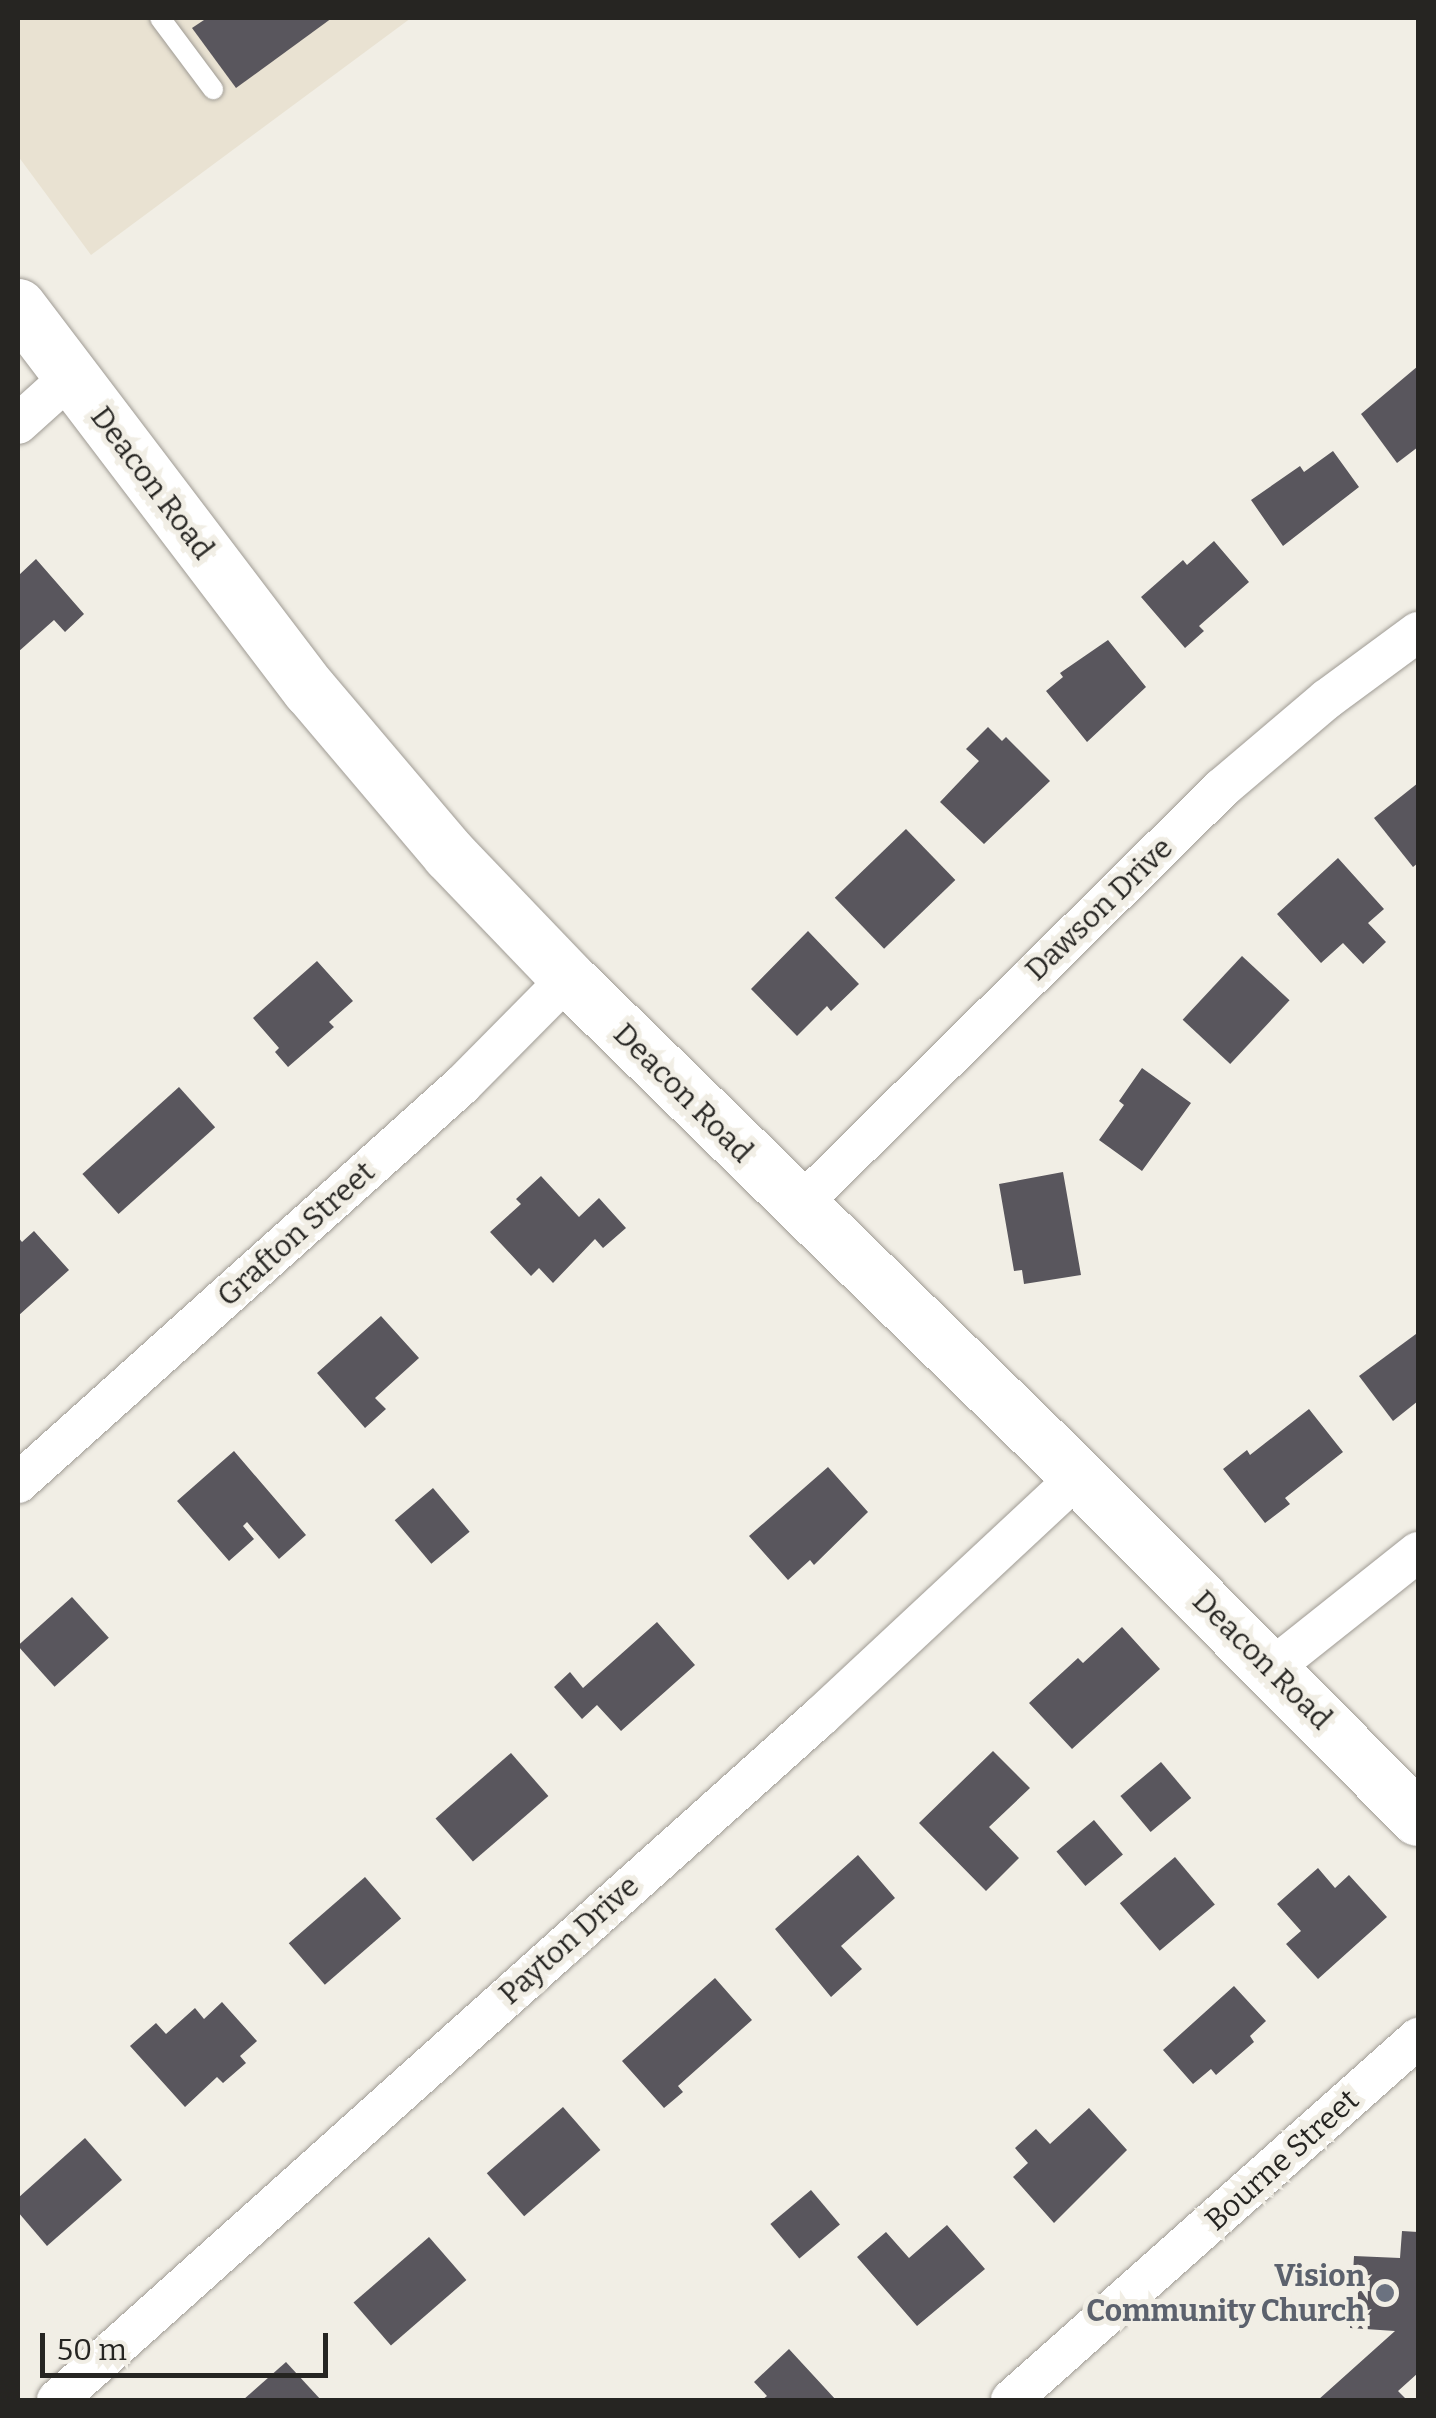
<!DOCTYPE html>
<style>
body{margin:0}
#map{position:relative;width:1436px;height:2418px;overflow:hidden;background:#f1eee5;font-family:Bitter,serif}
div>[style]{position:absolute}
.built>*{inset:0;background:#e9e2d2}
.building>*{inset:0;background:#59565d;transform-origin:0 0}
.roads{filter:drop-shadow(0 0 2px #9f9b94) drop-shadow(0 0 2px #9f9b94)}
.service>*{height:20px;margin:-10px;padding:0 10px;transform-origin:10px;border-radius:10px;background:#fff}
.minor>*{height:40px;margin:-20px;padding:0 20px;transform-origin:20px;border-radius:20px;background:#fff}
.secondary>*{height:55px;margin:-27.5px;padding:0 27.5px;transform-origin:27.5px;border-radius:27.5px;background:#fff}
.dots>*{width:28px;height:28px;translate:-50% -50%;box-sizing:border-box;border:5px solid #f1eee5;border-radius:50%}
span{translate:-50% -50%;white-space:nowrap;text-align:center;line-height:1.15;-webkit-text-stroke:10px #f1eee5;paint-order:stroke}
.street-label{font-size:30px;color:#262522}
.worship-label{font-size:30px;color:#5b616d;font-weight:700}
.right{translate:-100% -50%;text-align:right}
.frame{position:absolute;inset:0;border:20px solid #262522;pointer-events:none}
.scale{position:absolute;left:40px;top:2333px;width:288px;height:45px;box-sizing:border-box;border:5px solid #262522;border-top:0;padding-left:12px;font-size:30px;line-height:35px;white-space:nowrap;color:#262522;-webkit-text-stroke:8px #f1eee5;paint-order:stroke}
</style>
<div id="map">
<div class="built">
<div style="clip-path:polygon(18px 18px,411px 18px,91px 255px,18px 156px)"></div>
</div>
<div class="building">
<div style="clip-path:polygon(207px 18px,332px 18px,236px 88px,192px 28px)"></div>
<div style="clip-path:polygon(1418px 366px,1418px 447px,1397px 463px,1361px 414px)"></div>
<div style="clip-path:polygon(1333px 451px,1359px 487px,1283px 546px,1251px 500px,1300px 466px,1304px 472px)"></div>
<div style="clip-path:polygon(1214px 541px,1249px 582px,1199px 626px,1204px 631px,1185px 648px,1141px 597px,1183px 560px,1187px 565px)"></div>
<div style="clip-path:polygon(36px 559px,84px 614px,65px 632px,54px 620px,18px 652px,18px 576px)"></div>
<div style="clip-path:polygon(1108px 640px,1146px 687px,1087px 742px,1046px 691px,1063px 677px,1060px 673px)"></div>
<div style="clip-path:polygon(988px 727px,1002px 741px,1006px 737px,1050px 781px,984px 844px,940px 802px,979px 761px,966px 749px)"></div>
<div style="clip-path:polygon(1418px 783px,1418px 863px,1413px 867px,1374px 818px)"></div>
<div style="left:906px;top:829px;width:71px;height:99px;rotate:46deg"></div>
<div style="clip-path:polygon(1338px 858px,1384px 909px,1368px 923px,1386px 942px,1363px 964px,1343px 943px,1321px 963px,1277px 914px)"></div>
<div style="clip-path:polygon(808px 931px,859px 984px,831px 1011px,827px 1006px,797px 1036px,751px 989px)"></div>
<div style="left:1242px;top:956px;width:65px;height:87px;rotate:43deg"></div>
<div style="clip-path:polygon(317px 961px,353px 1001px,329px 1022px,334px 1027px,288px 1067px,275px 1052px,279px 1048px,253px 1018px)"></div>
<div style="clip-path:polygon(1142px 1068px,1191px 1103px,1142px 1171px,1099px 1140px,1124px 1105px,1119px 1101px)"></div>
<div style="left:179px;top:1087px;width:54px;height:130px;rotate:48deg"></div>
<div style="clip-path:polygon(1063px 1172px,1081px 1275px,1024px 1284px,1022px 1270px,1014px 1271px,999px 1184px)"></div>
<div style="clip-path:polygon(541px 1176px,579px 1217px,599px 1198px,626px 1228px,603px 1248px,595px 1239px,553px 1283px,539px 1268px,531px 1276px,490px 1232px,521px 1204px,516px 1199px)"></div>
<div style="clip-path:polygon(34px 1231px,69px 1270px,18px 1316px,18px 1237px,22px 1242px)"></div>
<div style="clip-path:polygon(381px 1316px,419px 1358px,375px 1398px,386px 1409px,365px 1428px,317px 1373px)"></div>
<div style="clip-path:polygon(1416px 1334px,1418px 1401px,1393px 1421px,1359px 1376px)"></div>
<div style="clip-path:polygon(1309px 1409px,1343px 1452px,1285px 1498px,1290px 1504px,1265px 1523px,1223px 1469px,1247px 1450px,1250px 1455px)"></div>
<div style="clip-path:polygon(234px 1451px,306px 1535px,279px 1559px,247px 1522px,243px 1526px,254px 1539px,229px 1561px,177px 1501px)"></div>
<div style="clip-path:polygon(828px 1467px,868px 1512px,814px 1565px,810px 1560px,788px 1580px,749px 1536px)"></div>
<div style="left:433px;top:1488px;width:57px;height:50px;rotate:50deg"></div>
<div style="left:72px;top:1597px;width:55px;height:73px;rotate:48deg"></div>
<div style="clip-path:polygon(657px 1622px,695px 1665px,621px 1731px,597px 1705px,582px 1719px,554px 1687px,570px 1672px,583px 1688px)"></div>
<div style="clip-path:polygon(1122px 1627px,1160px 1669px,1072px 1749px,1029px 1703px,1078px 1658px,1083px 1663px)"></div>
<div style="clip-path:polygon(993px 1751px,1030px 1788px,989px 1827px,1019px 1858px,986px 1891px,919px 1823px)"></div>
<div style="left:511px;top:1753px;width:57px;height:100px;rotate:49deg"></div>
<div style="left:1161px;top:1762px;width:47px;height:53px;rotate:50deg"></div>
<div style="left:1094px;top:1820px;width:45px;height:49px;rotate:50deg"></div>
<div style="clip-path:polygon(858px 1855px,895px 1898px,841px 1946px,862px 1969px,831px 1997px,775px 1929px)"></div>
<div style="left:1175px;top:1857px;width:62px;height:72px;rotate:50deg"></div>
<div style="clip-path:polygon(1318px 1868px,1335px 1888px,1349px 1875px,1387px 1917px,1318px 1979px,1286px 1944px,1301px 1931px,1277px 1904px)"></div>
<div style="left:365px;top:1877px;width:55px;height:101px;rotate:49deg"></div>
<div style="clip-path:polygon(715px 1978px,752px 2020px,678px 2086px,683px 2092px,664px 2108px,622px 2061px)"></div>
<div style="clip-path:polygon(1234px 1986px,1266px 2021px,1250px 2036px,1254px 2042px,1216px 2075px,1211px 2069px,1193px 2084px,1163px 2050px)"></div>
<div style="clip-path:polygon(222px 2002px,257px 2041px,240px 2056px,246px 2063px,223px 2083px,217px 2077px,185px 2107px,130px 2046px,156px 2023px,166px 2034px,195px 2008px,204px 2019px)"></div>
<div style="left:563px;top:2107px;width:57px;height:101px;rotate:49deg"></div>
<div style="clip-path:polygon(1089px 2108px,1127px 2150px,1054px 2223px,1013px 2177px,1028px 2163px,1015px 2148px,1036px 2129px,1050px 2144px)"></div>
<div style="clip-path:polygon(85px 2138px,122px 2180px,47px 2246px,18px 2212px,18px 2198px)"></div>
<div style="left:811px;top:2190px;width:45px;height:53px;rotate:50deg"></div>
<div style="clip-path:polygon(947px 2225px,985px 2269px,917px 2326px,857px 2257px,886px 2232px,909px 2258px)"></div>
<div style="clip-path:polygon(1402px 2231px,1418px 2232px,1418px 2373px,1398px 2391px,1407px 2400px,1318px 2400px,1395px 2331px,1350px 2328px,1354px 2256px,1400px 2258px)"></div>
<div style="left:429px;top:2237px;width:57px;height:100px;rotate:49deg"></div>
<div style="clip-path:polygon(789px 2349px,836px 2400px,762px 2400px,767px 2396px,754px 2382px)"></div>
<div style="clip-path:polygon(286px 2362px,321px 2400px,243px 2400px)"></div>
</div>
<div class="roads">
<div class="service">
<div style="left:160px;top:18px;width:89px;rotate:53.3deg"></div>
</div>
<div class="minor">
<div style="left:18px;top:424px;width:70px;rotate:-42.1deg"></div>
<div style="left:798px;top:1207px;width:596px;rotate:-44.66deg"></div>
<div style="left:1222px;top:788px;width:138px;rotate:-40.3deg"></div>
<div style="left:1327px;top:699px;width:113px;rotate:-36.4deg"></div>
<div style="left:18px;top:1483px;width:596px;rotate:-41.87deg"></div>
<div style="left:462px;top:1085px;width:151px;rotate:-45.3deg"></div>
<div style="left:1271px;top:1669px;width:188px;rotate:-38.5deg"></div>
<div style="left:57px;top:2400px;width:1025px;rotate:-41.84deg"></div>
<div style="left:821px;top:1716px;width:352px;rotate:-43deg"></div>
<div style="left:1011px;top:2400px;width:545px;rotate:-41.65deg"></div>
</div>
<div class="secondary">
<div style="left:18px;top:306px;width:482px;rotate:52.8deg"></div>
<div style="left:310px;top:690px;width:215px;rotate:49.7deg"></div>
<div style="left:449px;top:854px;width:172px;rotate:46.2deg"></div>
<div style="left:568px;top:978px;width:713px;rotate:44.32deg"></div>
<div style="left:1078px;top:1476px;width:482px;rotate:45.2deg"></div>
</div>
</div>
<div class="dots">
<div style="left:1385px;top:2293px;background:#6b7280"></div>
</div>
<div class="street-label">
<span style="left:152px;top:483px;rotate:53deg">Deacon Road</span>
<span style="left:1099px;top:909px;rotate:-44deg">Dawson Drive</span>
<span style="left:683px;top:1093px;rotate:45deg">Deacon Road</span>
<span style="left:296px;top:1234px;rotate:-42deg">Grafton Street</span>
<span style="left:1262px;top:1660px;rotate:45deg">Deacon Road</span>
<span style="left:569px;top:1940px;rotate:-42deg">Payton Drive</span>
<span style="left:1282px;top:2160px;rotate:-42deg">Bourne Street</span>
</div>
<div class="worship-label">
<span class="right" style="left:1365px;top:2293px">Vision<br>Community Church</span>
</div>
<div class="frame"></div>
<div class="scale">50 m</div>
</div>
